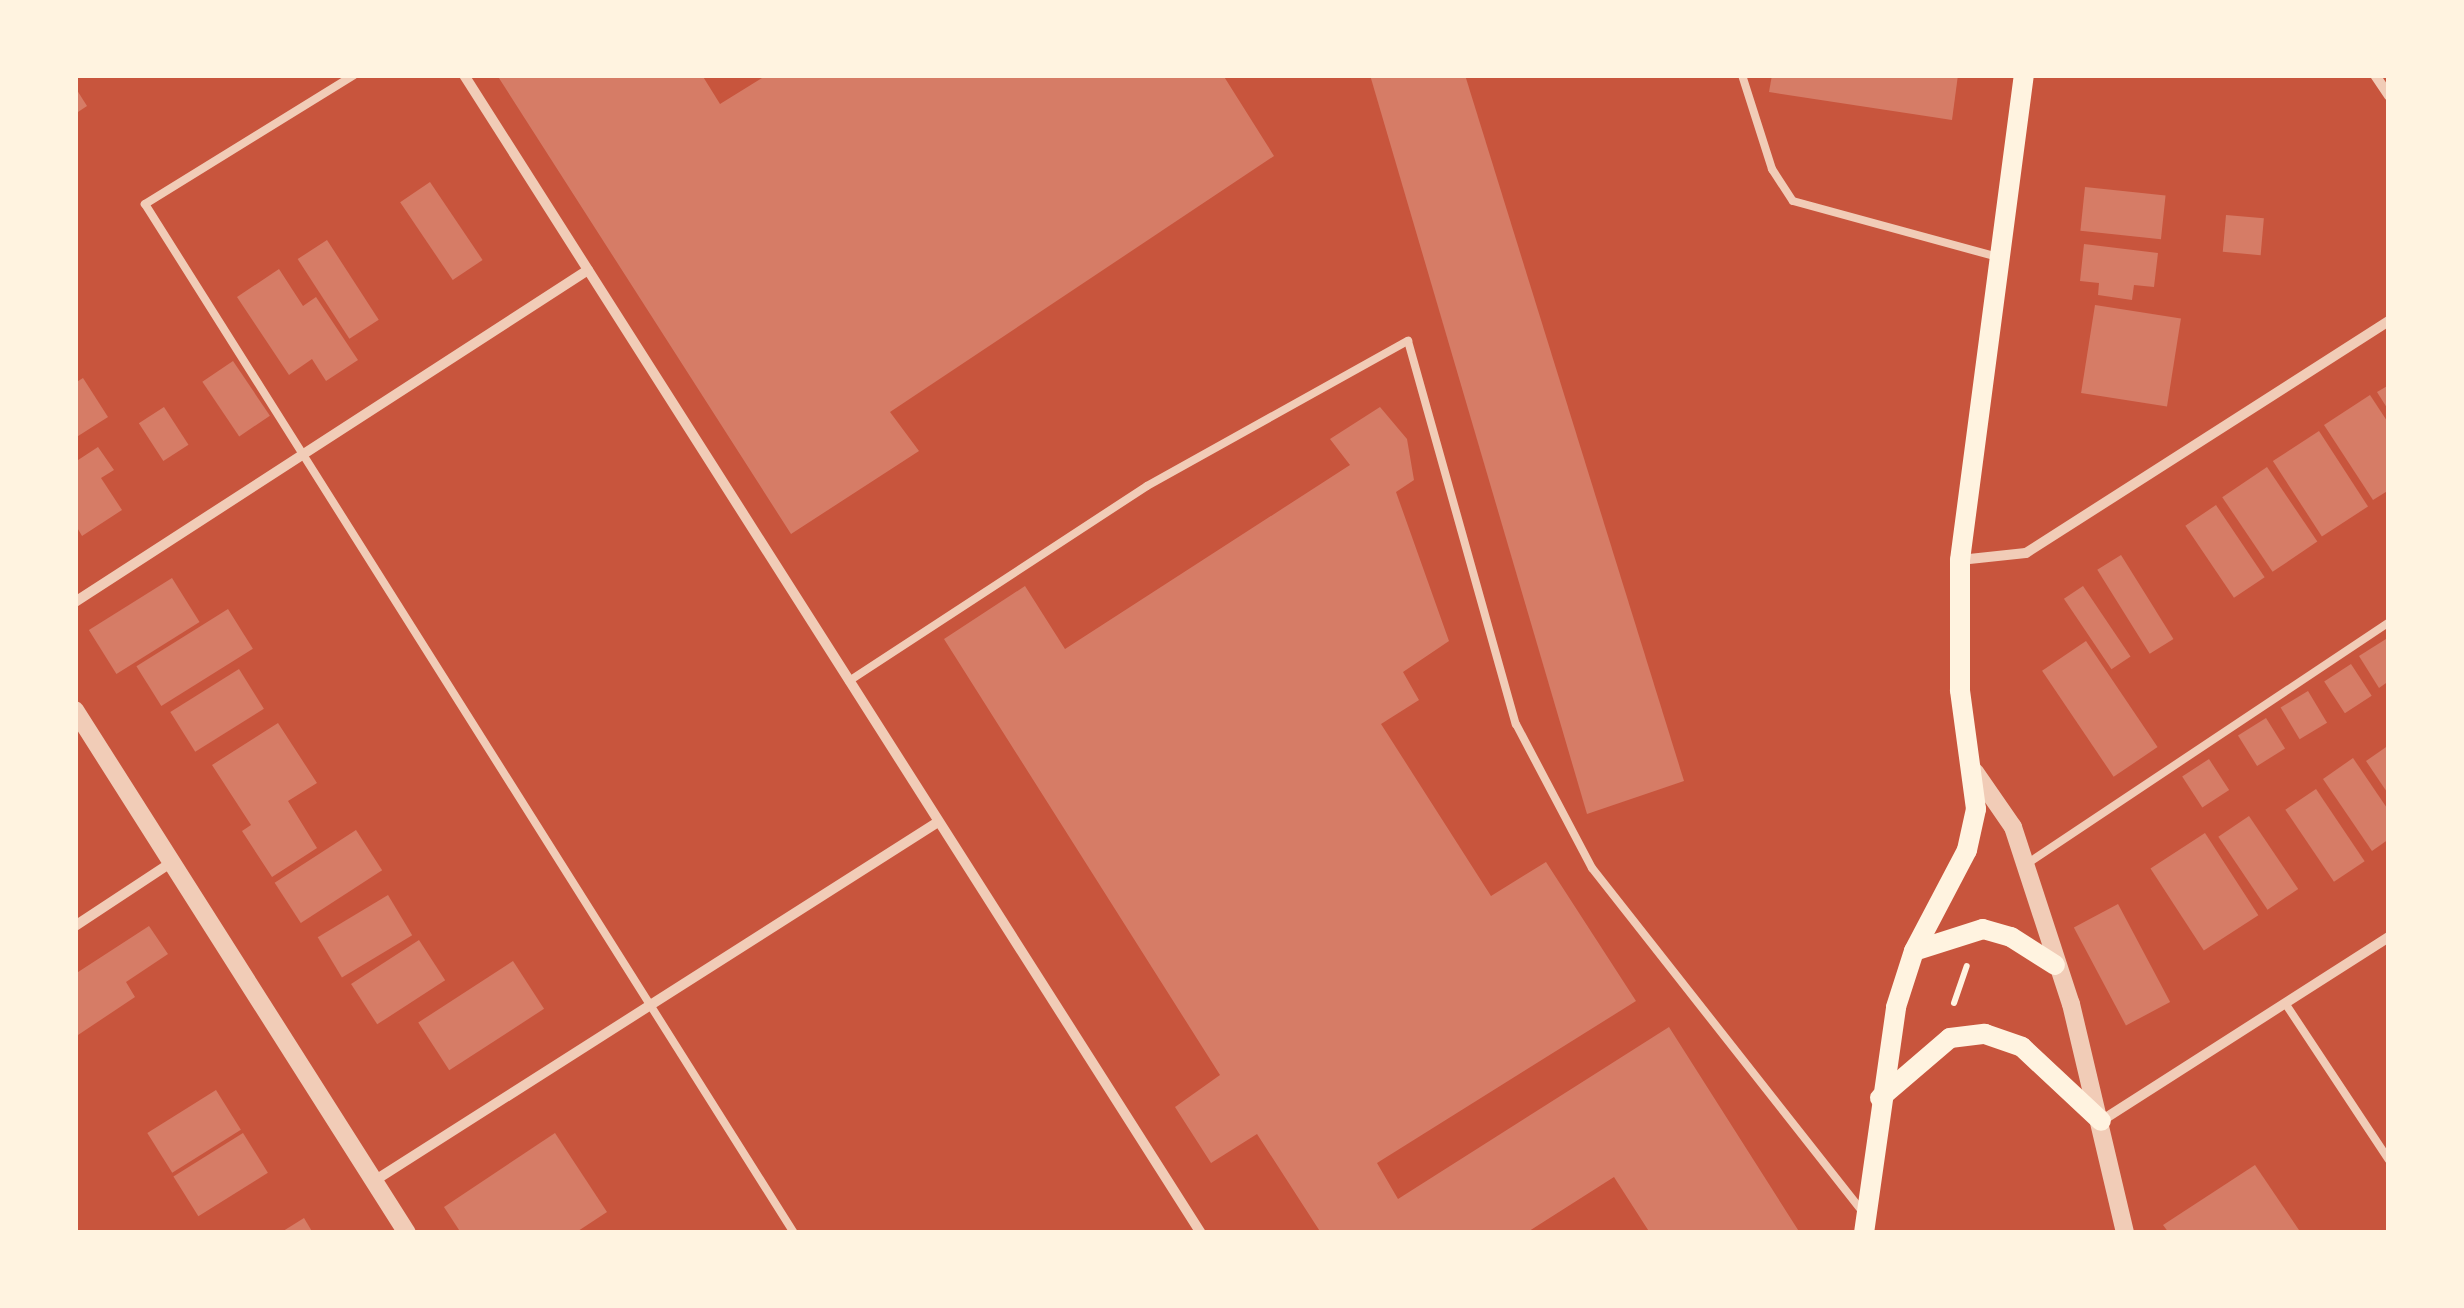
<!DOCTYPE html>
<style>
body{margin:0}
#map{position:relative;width:2464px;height:1308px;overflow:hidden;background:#c8553d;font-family:"Sofia Sans Condensed",sans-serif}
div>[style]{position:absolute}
.building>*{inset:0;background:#d67c66;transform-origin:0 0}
.path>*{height:6px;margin:-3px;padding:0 3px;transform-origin:3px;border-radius:3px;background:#fff3e0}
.service>*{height:8px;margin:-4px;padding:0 4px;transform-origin:4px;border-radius:4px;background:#f1ccb7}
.minor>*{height:10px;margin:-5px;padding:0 5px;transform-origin:5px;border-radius:5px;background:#f1ccb7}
.tertiary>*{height:18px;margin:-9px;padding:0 9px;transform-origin:9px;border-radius:9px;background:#f1ccb7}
.secondary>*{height:20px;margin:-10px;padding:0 10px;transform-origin:10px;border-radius:10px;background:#fff3e0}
span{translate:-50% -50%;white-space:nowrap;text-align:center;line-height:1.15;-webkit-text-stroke:8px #fff3e0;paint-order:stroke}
.frame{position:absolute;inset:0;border:78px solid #fff3e0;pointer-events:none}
</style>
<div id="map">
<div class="building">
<div style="clip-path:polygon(497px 75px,702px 75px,720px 104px,767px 75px,1223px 75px,1274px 156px,890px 412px,919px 451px,791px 534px)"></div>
<div style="clip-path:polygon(1370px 75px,1465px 75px,1684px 781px,1587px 814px)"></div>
<div style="clip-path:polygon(1772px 75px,1958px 75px,1952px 120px,1769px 92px)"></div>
<div style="clip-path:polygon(75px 87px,87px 106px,75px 114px)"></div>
<div style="left:430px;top:182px;width:94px;height:36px;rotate:56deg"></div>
<div style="left:2085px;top:187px;width:81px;height:44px;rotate:6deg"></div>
<div style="left:2226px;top:215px;width:38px;height:37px;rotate:5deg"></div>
<div style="left:327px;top:240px;width:95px;height:35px;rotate:57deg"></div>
<div style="clip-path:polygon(2084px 244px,2158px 253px,2154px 287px,2134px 285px,2132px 300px,2098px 295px,2099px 283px,2080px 281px)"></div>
<div style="clip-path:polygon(279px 269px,303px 306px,316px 297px,358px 360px,326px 381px,312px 359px,289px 375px,237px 297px)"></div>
<div style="left:2095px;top:305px;width:87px;height:89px;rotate:9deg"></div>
<div style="left:233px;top:361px;width:66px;height:37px;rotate:56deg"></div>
<div style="clip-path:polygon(83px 378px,108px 417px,75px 438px,75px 383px)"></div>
<div style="clip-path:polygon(2389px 385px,2389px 411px,2377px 392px)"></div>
<div style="clip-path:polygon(2370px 395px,2389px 424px,2389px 490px,2373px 500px,2324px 425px)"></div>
<div style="left:164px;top:407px;width:45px;height:30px;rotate:57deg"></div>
<div style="clip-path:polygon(1380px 407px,1407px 439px,1414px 480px,1396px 492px,1449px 641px,1403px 672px,1419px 700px,1381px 724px,1491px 896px,1546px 862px,1636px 1001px,1377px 1163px,1398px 1199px,1669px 1027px,1800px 1233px,1650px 1233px,1614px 1177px,1526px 1233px,1321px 1233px,1257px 1134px,1211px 1163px,1175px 1107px,1220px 1075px,944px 639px,1025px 586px,1065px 649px,1350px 465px,1330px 439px)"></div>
<div style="left:2319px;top:431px;width:90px;height:55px;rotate:57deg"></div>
<div style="clip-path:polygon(98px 447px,114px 470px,101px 478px,122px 510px,82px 536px,75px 524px,75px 462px)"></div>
<div style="left:2267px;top:467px;width:90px;height:54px;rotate:56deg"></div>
<div style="left:2216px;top:505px;width:87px;height:37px;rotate:56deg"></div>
<div style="left:2121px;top:555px;width:99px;height:28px;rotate:58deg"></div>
<div style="left:172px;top:578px;width:52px;height:98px;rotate:58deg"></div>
<div style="left:2083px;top:586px;width:85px;height:23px;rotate:56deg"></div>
<div style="left:228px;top:609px;width:47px;height:108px;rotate:58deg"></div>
<div style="clip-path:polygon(2386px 639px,2389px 681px,2379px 688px,2359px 656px)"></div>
<div style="left:2086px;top:641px;width:128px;height:53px;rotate:56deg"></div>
<div style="left:2351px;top:664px;width:38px;height:32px;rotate:57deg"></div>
<div style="left:239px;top:669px;width:47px;height:81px;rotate:58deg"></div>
<div style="left:2308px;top:691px;width:37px;height:32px;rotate:59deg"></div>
<div style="left:2266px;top:718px;width:36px;height:33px;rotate:58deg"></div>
<div style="clip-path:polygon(278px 723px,317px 783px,288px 801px,317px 848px,272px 877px,242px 831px,251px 825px,212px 765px)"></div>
<div style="clip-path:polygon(2389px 745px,2389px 795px,2366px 761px)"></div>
<div style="clip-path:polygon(2353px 758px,2389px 811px,2389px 839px,2372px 851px,2323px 779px)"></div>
<div style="left:2209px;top:759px;width:37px;height:32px;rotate:57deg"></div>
<div style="left:2316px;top:789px;width:87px;height:37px;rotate:56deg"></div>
<div style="left:2249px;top:816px;width:88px;height:37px;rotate:56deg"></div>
<div style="left:356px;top:830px;width:48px;height:97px;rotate:57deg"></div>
<div style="left:2205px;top:833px;width:98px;height:65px;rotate:57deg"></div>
<div style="left:388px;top:895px;width:47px;height:82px;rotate:59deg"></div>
<div style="left:2118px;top:904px;width:111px;height:50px;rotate:62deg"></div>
<div style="clip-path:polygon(149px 926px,168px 954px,126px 982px,135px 997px,75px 1037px,75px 974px)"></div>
<div style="left:419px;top:940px;width:48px;height:81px;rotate:57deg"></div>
<div style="left:513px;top:961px;width:57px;height:113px;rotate:57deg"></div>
<div style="left:216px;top:1090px;width:47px;height:81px;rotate:58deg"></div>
<div style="left:243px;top:1133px;width:47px;height:82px;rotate:58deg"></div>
<div style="clip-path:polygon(555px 1133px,607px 1212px,575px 1233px,461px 1233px,444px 1207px)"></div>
<div style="clip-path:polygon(2255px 1165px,2301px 1233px,2169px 1233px,2163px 1225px)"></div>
<div style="clip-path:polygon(304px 1218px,313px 1233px,280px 1233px)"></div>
</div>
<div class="path">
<div style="left:1954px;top:1003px;width:39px;rotate:-71deg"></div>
</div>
<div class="service">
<div style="left:354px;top:75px;width:246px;rotate:148.3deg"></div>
<div style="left:145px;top:204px;width:1217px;rotate:57.76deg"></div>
<div style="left:1742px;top:75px;width:99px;rotate:72.3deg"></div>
<div style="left:1772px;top:169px;width:38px;rotate:57deg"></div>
<div style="left:1793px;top:201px;width:213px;rotate:15.3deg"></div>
<div style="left:849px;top:681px;width:356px;rotate:-33.2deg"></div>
<div style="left:1147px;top:486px;width:299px;rotate:-29.1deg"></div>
<div style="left:1408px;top:341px;width:398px;rotate:74.3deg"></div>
<div style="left:1516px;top:724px;width:163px;rotate:62.2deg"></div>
<div style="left:1592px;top:868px;width:435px;rotate:51.8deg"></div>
<div style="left:2025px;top:865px;width:438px;rotate:-33.7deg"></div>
<div style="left:2285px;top:1003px;width:188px;rotate:56.5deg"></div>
</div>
<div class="minor">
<div style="left:464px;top:75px;width:1373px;rotate:57.53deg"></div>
<div style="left:2375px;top:75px;width:25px;rotate:56deg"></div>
<div style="left:1960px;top:560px;width:66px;rotate:-6.1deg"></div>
<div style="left:2026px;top:553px;width:431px;rotate:-32.6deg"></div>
<div style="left:75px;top:602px;width:611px;rotate:-32.91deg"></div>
<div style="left:75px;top:926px;width:116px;rotate:-33.4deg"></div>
<div style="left:2101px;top:1121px;width:342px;rotate:-32.6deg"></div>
<div style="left:374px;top:1181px;width:669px;rotate:-32.48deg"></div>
</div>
<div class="tertiary">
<div style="left:75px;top:710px;width:619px;rotate:57.59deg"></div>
<div style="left:1975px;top:772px;width:67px;rotate:55.4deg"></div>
<div style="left:2013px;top:827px;width:186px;rotate:71.9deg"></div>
<div style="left:2071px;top:1004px;width:235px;rotate:76.7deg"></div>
</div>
<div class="secondary">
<div style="left:1914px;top:951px;width:72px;rotate:-17.7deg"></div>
<div style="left:1983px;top:929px;width:29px;rotate:16deg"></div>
<div style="left:2011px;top:937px;width:52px;rotate:32.5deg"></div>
<div style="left:1880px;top:1098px;width:92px;rotate:-40.6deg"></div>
<div style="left:1950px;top:1038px;width:35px;rotate:-7deg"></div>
<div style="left:1985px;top:1034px;width:39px;rotate:19deg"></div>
<div style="left:2022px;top:1047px;width:108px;rotate:43.1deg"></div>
<div style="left:1864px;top:1233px;width:228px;rotate:-81.9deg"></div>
<div style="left:1896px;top:1007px;width:59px;rotate:-72.2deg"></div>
<div style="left:1914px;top:951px;width:114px;rotate:-62.3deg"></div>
<div style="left:1967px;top:850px;width:42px;rotate:-77.6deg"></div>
<div style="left:1976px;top:809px;width:120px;rotate:-97.7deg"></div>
<div style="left:1960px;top:690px;width:130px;rotate:-90deg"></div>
<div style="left:1960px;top:560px;width:489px;rotate:-82.5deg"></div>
</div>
<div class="frame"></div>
</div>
